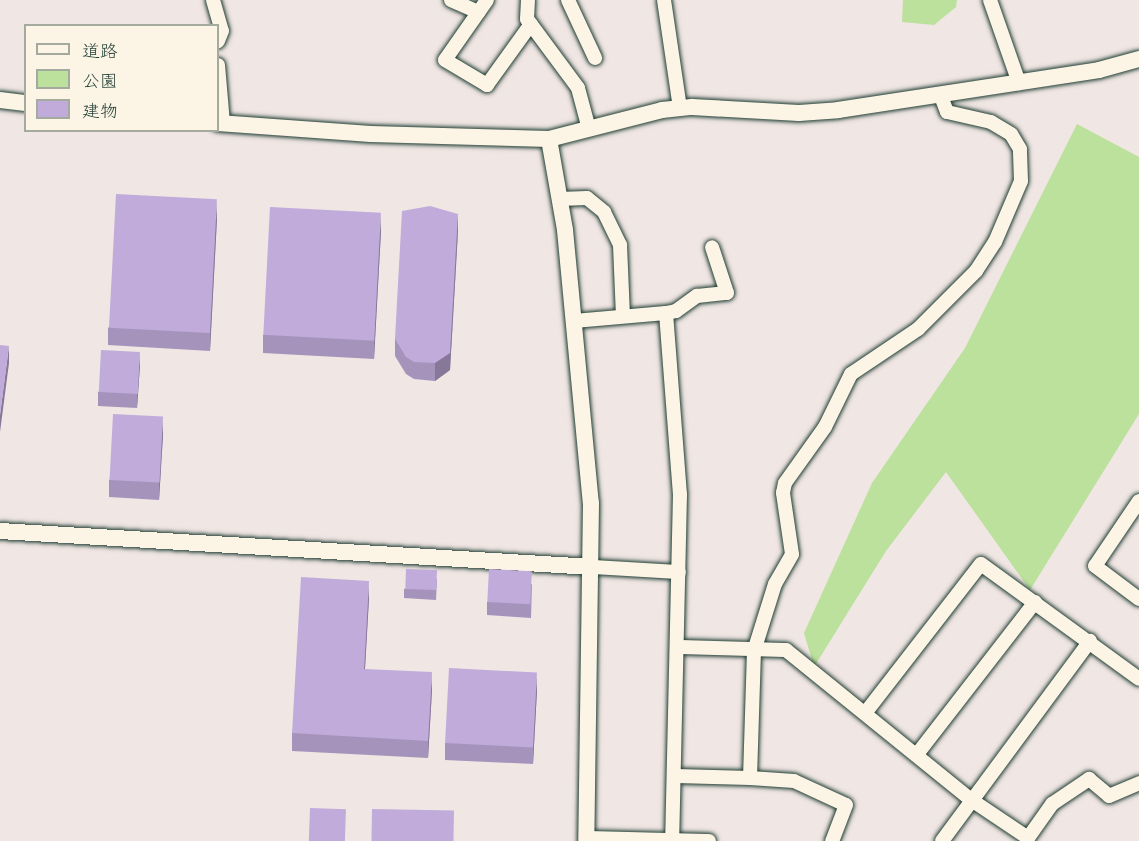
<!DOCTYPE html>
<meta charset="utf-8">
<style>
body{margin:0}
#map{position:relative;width:1139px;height:841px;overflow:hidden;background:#f0e6e3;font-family:Caveat,"Klee One",sans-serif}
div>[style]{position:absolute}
.green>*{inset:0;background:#bbe19c}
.roads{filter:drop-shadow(0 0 2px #1f3d34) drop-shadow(0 0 2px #1f3d34)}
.minor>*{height:14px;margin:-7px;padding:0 7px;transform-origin:7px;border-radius:7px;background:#fcf5e5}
.tertiary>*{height:16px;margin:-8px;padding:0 8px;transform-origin:8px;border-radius:8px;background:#fcf5e5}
.wall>*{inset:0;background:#a693bb}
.shaded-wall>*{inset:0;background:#877899}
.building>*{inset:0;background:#c1abda;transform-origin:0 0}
span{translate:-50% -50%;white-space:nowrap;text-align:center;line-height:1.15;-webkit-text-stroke:4.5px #fcf5e5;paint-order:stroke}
.legend{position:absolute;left:24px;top:24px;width:195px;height:108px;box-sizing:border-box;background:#fcf5e5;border:2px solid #a4ab9e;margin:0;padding:8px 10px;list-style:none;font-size:18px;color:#1f3d34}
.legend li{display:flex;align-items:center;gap:12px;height:30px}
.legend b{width:30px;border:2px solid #a4ab9e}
</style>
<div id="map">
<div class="green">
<div style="clip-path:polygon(903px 0,957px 0,956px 7px,934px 25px,902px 22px)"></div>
<div style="clip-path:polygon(1077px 124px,1139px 157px,1139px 414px,1030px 590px,946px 472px,886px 551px,814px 667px,804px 633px,872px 483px,965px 348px)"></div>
</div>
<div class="roads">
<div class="minor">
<div style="left:213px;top:0;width:32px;rotate:74deg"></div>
<div style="left:222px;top:31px;width:11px;rotate:112deg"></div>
<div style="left:451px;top:0;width:30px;rotate:24deg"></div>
<div style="left:487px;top:0;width:73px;rotate:125deg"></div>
<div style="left:445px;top:60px;width:49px;rotate:30.8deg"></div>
<div style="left:487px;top:85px;width:75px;rotate:-54.2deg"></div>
<div style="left:528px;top:0;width:19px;rotate:93deg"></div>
<div style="left:527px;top:19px;width:86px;rotate:53.5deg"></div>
<div style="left:578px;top:88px;width:42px;rotate:75deg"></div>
<div style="left:568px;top:0;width:64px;rotate:65deg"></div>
<div style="left:664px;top:0;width:109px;rotate:81.6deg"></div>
<div style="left:990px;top:0;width:88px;rotate:70.7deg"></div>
<div style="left:218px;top:65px;width:58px;rotate:85.1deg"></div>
<div style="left:559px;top:199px;width:28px;rotate:-2deg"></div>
<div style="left:587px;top:198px;width:22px;rotate:39deg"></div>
<div style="left:604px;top:212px;width:37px;rotate:64deg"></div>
<div style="left:620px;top:245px;width:71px;rotate:87.6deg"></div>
<div style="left:666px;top:313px;width:10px;rotate:-11deg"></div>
<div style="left:676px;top:311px;width:26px;rotate:-36deg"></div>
<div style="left:697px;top:296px;width:30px;rotate:-6deg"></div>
<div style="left:727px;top:293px;width:48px;rotate:-108.1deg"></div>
<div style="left:574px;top:321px;width:92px;rotate:-5deg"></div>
<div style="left:666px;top:313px;width:182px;rotate:85.6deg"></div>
<div style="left:680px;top:494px;width:346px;rotate:91.3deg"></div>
<div style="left:1139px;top:501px;width:78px;rotate:124.1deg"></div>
<div style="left:1095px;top:566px;width:55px;rotate:36.9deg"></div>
<div style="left:592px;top:567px;width:87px;rotate:3.3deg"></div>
<div style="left:679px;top:647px;width:107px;rotate:1.6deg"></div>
<div style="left:786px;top:650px;width:237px;rotate:39deg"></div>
<div style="left:970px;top:799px;width:70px;rotate:33.9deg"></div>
<div style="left:1028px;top:838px;width:42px;rotate:-54.8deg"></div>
<div style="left:1052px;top:804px;width:45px;rotate:-34deg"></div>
<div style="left:1089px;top:779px;width:26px;rotate:40deg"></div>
<div style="left:1109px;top:796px;width:33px;rotate:-23deg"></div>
<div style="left:866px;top:712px;width:187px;rotate:-52.2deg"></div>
<div style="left:981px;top:564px;width:195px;rotate:36deg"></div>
<div style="left:918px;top:753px;width:191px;rotate:-52.2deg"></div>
<div style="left:676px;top:776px;width:74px;rotate:1.5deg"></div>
<div style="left:750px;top:778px;width:127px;rotate:-88.2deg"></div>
<div style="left:754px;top:651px;width:70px;rotate:-72.6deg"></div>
<div style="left:775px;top:584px;width:34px;rotate:-60deg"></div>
<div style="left:792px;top:554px;width:62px;rotate:-98.4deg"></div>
<div style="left:783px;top:493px;width:10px;rotate:-79deg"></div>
<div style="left:785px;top:483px;width:69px;rotate:-54.5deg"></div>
<div style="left:825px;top:427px;width:59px;rotate:-63.9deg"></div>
<div style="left:851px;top:374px;width:81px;rotate:-33.9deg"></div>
<div style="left:918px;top:329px;width:82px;rotate:-45deg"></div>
<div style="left:976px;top:271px;width:35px;rotate:-57deg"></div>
<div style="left:995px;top:242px;width:66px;rotate:-66.9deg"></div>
<div style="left:1021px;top:181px;width:32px;rotate:-92deg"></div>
<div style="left:1020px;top:149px;width:17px;rotate:-121deg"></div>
<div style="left:1011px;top:134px;width:23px;rotate:-149deg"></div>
<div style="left:991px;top:122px;width:45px;rotate:-167.2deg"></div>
<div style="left:947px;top:112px;width:19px;rotate:-111deg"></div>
<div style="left:750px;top:778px;width:44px;rotate:3.9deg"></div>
<div style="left:794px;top:781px;width:57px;rotate:24.8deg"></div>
<div style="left:846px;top:805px;width:39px;rotate:111deg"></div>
<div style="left:586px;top:838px;width:123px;rotate:1.4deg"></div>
<div style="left:942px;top:841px;width:249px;rotate:-53.5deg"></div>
</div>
<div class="tertiary">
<div style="left:0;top:100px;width:26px;rotate:7deg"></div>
<div style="left:218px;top:123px;width:153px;rotate:4.1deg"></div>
<div style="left:371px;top:134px;width:178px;rotate:1.6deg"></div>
<div style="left:549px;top:139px;width:117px;rotate:-14.4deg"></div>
<div style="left:662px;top:110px;width:30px;rotate:-6deg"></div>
<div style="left:692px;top:107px;width:107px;rotate:3.2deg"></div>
<div style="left:799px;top:113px;width:39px;rotate:-4deg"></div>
<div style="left:838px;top:110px;width:264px;rotate:-8.7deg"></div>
<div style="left:1099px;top:70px;width:41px;rotate:-15.4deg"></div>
<div style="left:549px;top:139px;width:92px;rotate:80deg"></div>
<div style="left:565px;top:230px;width:274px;rotate:84.6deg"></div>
<div style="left:591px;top:503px;width:338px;rotate:90.8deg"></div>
<div style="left:0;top:531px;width:593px;rotate:3.48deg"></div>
</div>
</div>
<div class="wall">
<div style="clip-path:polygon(217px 218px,210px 351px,108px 345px,108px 328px)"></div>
<div style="clip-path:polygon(381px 231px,374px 359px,263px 353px,263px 335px)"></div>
<div style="clip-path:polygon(458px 231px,450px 370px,435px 381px,414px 379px,406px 374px,395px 356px,395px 339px)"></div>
<div style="clip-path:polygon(140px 365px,137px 408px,98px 406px,98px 392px)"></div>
<div style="clip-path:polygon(163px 435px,159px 500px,109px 497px,109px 480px)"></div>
<div style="clip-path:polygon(437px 579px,436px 600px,404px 598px,404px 589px)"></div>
<div style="clip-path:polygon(532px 584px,531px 618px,487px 615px,487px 602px)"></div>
<div style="clip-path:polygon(369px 598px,365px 669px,432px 690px,428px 758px,292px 751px,292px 733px)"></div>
<div style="clip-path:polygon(537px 690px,533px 764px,445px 760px,445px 743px)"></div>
</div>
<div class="shaded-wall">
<div style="clip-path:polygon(217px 200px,217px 218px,210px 351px,210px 333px)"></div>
<div style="clip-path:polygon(381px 213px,381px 231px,374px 359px,374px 341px)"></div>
<div style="clip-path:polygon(458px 214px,458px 231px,450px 370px,435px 381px,435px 363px)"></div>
<div style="clip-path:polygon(9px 346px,9px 363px,0 432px,0 415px)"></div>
<div style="clip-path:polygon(140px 352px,140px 365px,137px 408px,137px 395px)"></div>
<div style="clip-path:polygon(163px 417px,163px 435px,159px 500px,159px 483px)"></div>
<div style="clip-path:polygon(369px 581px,369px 598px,364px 686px,364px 669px)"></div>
<div style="clip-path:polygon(432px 672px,432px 690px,428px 758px,428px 741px)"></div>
<div style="clip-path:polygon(537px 672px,537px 690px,533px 764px,533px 747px)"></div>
</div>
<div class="building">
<div style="left:116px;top:194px;width:101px;height:134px;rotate:3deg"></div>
<div style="clip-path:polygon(430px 206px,458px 214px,450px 353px,435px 363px,414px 362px,406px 357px,395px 339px,402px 211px)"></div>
<div style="left:270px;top:207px;width:111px;height:128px;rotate:3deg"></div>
<div style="clip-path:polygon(0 345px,9px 346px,0 415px)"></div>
<div style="left:101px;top:350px;width:39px;height:42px;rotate:3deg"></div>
<div style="left:113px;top:414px;width:50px;height:66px;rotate:3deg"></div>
<div style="left:406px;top:569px;width:31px;height:20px;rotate:2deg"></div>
<div style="left:489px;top:569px;width:43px;height:33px;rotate:3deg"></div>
<div style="clip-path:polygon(301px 577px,369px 581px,364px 669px,432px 672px,428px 741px,292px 733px)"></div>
<div style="left:449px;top:668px;width:88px;height:75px;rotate:3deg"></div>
<div style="left:310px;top:808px;width:36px;height:33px;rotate:2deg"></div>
<div style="left:372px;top:809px;width:82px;height:32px;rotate:1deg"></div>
</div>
<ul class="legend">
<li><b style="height:8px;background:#fcf5e5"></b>道路</li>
<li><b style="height:16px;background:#bbe19c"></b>公園</li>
<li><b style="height:16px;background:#c1abda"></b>建物</li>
</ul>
</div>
